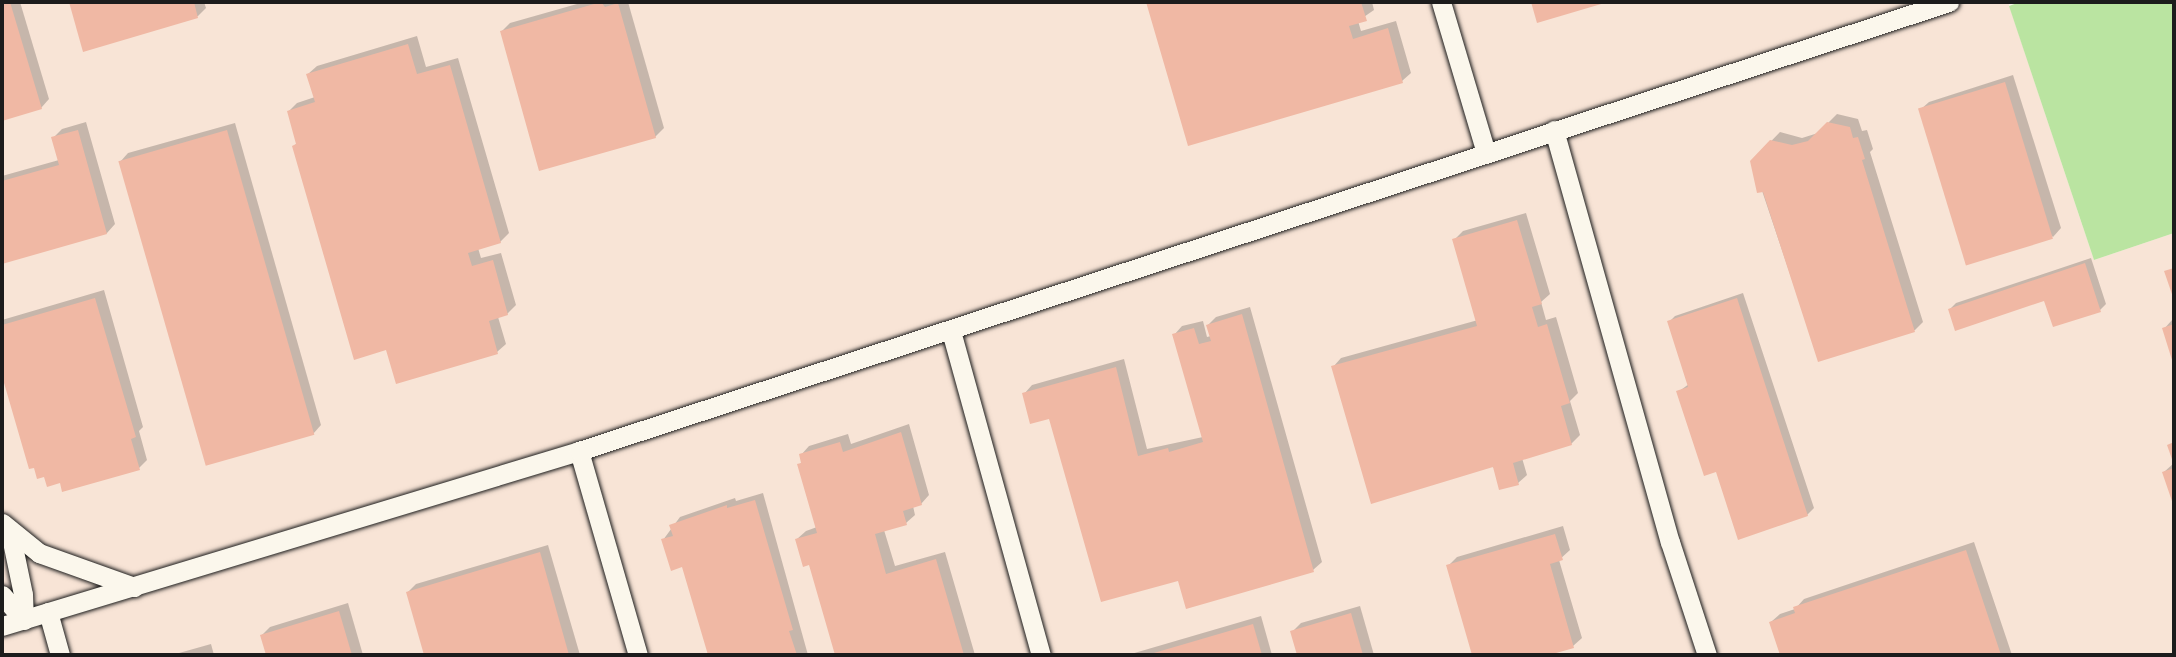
<!DOCTYPE html>
<style>
body{margin:0}
#map{position:relative;width:2176px;height:657px;overflow:hidden;background:#fbf7ec;font-family:Mynerve,sans-serif}
div>[style]{position:absolute}
.built>*{inset:0;background:#f8e4d6}
.green>*{inset:0;background:#bae4a1}
.shadow>*{inset:0;background:#0003}
.building>*{inset:0;background:#f0b8a4;transform-origin:0 0}
.roads{filter:drop-shadow(0 0 2px #1c1c1c) drop-shadow(0 0 2px #1c1c1c)}
.minor>*{height:19px;margin:-9.5px;padding:0 9.5px;transform-origin:9.5px;border-radius:9.5px;background:#fbf7ec}
span{translate:-50% -50%;white-space:nowrap;text-align:center;line-height:1.15;-webkit-text-stroke:5px #fbf7ec;paint-order:stroke}
.frame{position:absolute;inset:0;border:4px solid #1c1c1c;pointer-events:none}
</style>
<div id="map">
<div class="built">
<div style="clip-path:polygon(2px 2px,2008px 2px,2094px 260px,2174px 233px,2174px 655px,2px 655px)"></div>
</div>
<div class="green">
<div style="clip-path:polygon(2020px 2px,2174px 2px,2174px 233px,2094px 260px,2009px 6px)"></div>
</div>
<div class="shadow">
<div style="clip-path:polygon(2px 2px,20px 2px,49px 99px,41px 108px,2px 120px)"></div>
<div style="clip-path:polygon(71px 2px,204px 2px,206px 8px,198px 16px,85px 49px)"></div>
<div style="clip-path:polygon(584px 2px,628px 2px,664px 128px,655px 137px,502px 31px,510px 23px)"></div>
<div style="clip-path:polygon(1148px 2px,1372px 2px,1374px 10px,1358px 21px,1361px 31px,1396px 21px,1411px 73px,1402px 81px,1189px 144px)"></div>
<div style="clip-path:polygon(417px 36px,426px 67px,458px 58px,509px 233px,500px 242px,478px 248px,481px 258px,501px 253px,516px 305px,507px 314px,498px 317px,506px 344px,497px 352px,388px 348px,294px 146px,298px 142px,289px 111px,297px 103px,315px 97px,308px 74px,317px 66px)"></div>
<div style="clip-path:polygon(2013px 75px,2061px 228px,2053px 237px,1920px 110px,1929px 102px)"></div>
<div style="clip-path:polygon(1837px 114px,1858px 119px,1862px 131px,1867px 130px,1873px 149px,1870px 152px,1923px 322px,1915px 330px,1819px 360px,1752px 161px,1780px 132px,1802px 138px,1818px 133px)"></div>
<div style="clip-path:polygon(86px 122px,115px 224px,107px 233px,2px 263px,2px 176px,59px 160px,53px 138px,62px 129px)"></div>
<div style="clip-path:polygon(235px 123px,321px 425px,313px 434px,120px 162px,128px 153px)"></div>
<div style="clip-path:polygon(1526px 213px,1550px 294px,1541px 302px,1546px 320px,1556px 317px,1578px 393px,1570px 401px,1580px 435px,1571px 444px,1522px 458px,1527px 475px,1518px 483px,1333px 367px,1341px 358px,1478px 320px,1454px 240px,1463px 231px)"></div>
<div style="clip-path:polygon(2091px 258px,2106px 304px,2100px 310px,2046px 299px,1950px 309px,1956px 303px)"></div>
<div style="clip-path:polygon(104px 290px,143px 427px,139px 431px,147px 460px,139px 468px,61px 481px,45px 475px,35px 466px,30px 467px,2px 370px,2px 320px)"></div>
<div style="clip-path:polygon(1743px 293px,1814px 508px,1807px 515px,1717px 470px,1678px 392px,1689px 384px,1669px 322px,1675px 316px)"></div>
<div style="clip-path:polygon(1250px 307px,1322px 562px,1313px 570px,1179px 578px,1050px 417px,1024px 394px,1032px 385px,1124px 359px,1147px 449px,1203px 437px,1174px 335px,1182px 326px,1203px 321px,1207px 337px,1211px 336px,1208px 325px,1216px 317px)"></div>
<div style="clip-path:polygon(2172px 320px,2174px 320px,2173px 357px,2164px 329px)"></div>
<div style="clip-path:polygon(909px 424px,929px 495px,921px 504px,913px 506px,915px 515px,906px 523px,884px 530px,895px 566px,945px 552px,975px 655px,836px 655px,810px 563px,797px 539px,806px 531px,817px 527px,799px 465px,803px 461px,801px 455px,809px 446px,848px 434px,851px 444px)"></div>
<div style="clip-path:polygon(2174px 463px,2174px 503px,2164px 472px)"></div>
<div style="clip-path:polygon(763px 493px,808px 655px,710px 655px,683px 565px,663px 540px,680px 517px,735px 498px,736px 501px)"></div>
<div style="clip-path:polygon(1563px 526px,1570px 550px,1559px 560px,1582px 638px,1573px 646px,1543px 655px,1474px 655px,1448px 566px,1457px 557px)"></div>
<div style="clip-path:polygon(1974px 542px,2012px 655px,1782px 655px,1771px 622px,1780px 614px,1795px 609px,1804px 599px)"></div>
<div style="clip-path:polygon(548px 545px,580px 655px,426px 655px,408px 592px,416px 584px)"></div>
<div style="clip-path:polygon(348px 603px,363px 655px,268px 655px,262px 635px,270px 627px)"></div>
<div style="clip-path:polygon(1360px 606px,1374px 655px,1299px 655px,1292px 632px,1301px 623px)"></div>
<div style="clip-path:polygon(1261px 616px,1272px 655px,1130px 655px,1131px 654px)"></div>
<div style="clip-path:polygon(211px 644px,214px 655px,172px 655px)"></div>
</div>
<div class="building">
<div style="clip-path:polygon(2px 2px,10px 2px,42px 109px,2px 121px)"></div>
<div style="clip-path:polygon(69px 2px,194px 2px,198px 18px,83px 52px)"></div>
<div style="clip-path:polygon(601px 2px,605px 7px,618px 3px,656px 138px,539px 171px,500px 31px)"></div>
<div style="clip-path:polygon(1146px 2px,1361px 2px,1367px 21px,1349px 26px,1353px 39px,1388px 28px,1403px 83px,1188px 146px)"></div>
<div style="clip-path:polygon(1531px 2px,1608px 2px,1537px 23px)"></div>
<div style="clip-path:polygon(408px 44px,417px 74px,450px 65px,501px 243px,468px 253px,472px 266px,493px 260px,508px 315px,489px 321px,498px 354px,396px 384px,386px 350px,354px 360px,292px 146px,296px 144px,287px 111px,315px 102px,306px 74px)"></div>
<div style="left:2005px;top:82px;width:164px;height:91px;rotate:73deg"></div>
<div style="clip-path:polygon(1827px 122px,1850px 127px,1853px 138px,1858px 137px,1865px 159px,1862px 160px,1915px 332px,1818px 362px,1763px 192px,1757px 193px,1750px 161px,1770px 140px,1792px 145px,1808px 141px)"></div>
<div style="clip-path:polygon(78px 130px,107px 234px,2px 264px,2px 181px,59px 165px,51px 137px)"></div>
<div style="left:227px;top:130px;width:317px;height:113px;rotate:74deg"></div>
<div style="clip-path:polygon(1517px 220px,1542px 304px,1532px 307px,1538px 327px,1547px 324px,1570px 403px,1561px 406px,1572px 445px,1513px 463px,1519px 485px,1499px 490px,1493px 467px,1371px 504px,1331px 366px,1477px 326px,1452px 239px)"></div>
<div style="clip-path:polygon(2085px 263px,2101px 312px,2053px 327px,2044px 301px,1955px 331px,1948px 309px)"></div>
<div style="clip-path:polygon(2174px 268px,2174px 300px,2164px 271px)"></div>
<div style="clip-path:polygon(95px 298px,136px 437px,131px 439px,140px 470px,62px 492px,60px 483px,47px 487px,44px 477px,37px 479px,34px 468px,29px 469px,2px 376px,2px 325px)"></div>
<div style="clip-path:polygon(1737px 298px,1808px 516px,1738px 540px,1716px 472px,1704px 476px,1676px 391px,1688px 387px,1667px 321px)"></div>
<div style="clip-path:polygon(1242px 314px,1314px 572px,1186px 609px,1178px 581px,1101px 602px,1049px 419px,1030px 424px,1022px 393px,1116px 367px,1138px 456px,1168px 448px,1169px 452px,1203px 442px,1172px 334px,1194px 328px,1199px 344px,1211px 341px,1206px 325px)"></div>
<div style="clip-path:polygon(2174px 324px,2174px 359px,2172px 360px,2162px 328px)"></div>
<div style="clip-path:polygon(901px 432px,922px 505px,903px 511px,907px 525px,875px 534px,886px 574px,936px 559px,964px 655px,835px 655px,809px 565px,803px 567px,795px 539px,817px 533px,797px 464px,801px 463px,799px 454px,840px 442px,843px 452px)"></div>
<div style="clip-path:polygon(2174px 442px,2174px 465px,2167px 445px)"></div>
<div style="clip-path:polygon(2174px 468px,2174px 507px,2162px 472px)"></div>
<div style="clip-path:polygon(755px 500px,793px 630px,789px 631px,797px 655px,708px 655px,682px 567px,671px 571px,661px 539px,673px 536px,669px 525px,727px 505px,727px 508px)"></div>
<div style="clip-path:polygon(1555px 534px,1563px 560px,1550px 564px,1574px 648px,1549px 655px,1472px 655px,1446px 565px)"></div>
<div style="clip-path:polygon(1966px 550px,2001px 655px,1780px 655px,1769px 622px,1795px 613px,1793px 607px)"></div>
<div style="clip-path:polygon(540px 552px,569px 655px,424px 655px,406px 592px)"></div>
<div style="clip-path:polygon(339px 611px,352px 655px,266px 655px,260px 635px)"></div>
<div style="clip-path:polygon(1351px 613px,1363px 655px,1297px 655px,1290px 631px)"></div>
<div style="clip-path:polygon(1253px 624px,1262px 655px,1147px 655px)"></div>
</div>
<div class="roads">
<div class="minor">
<div style="left:1441px;top:2px;width:158px;rotate:73.4deg"></div>
<div style="left:1554px;top:130px;width:428px;rotate:74.3deg"></div>
<div style="left:1670px;top:542px;width:119px;rotate:71.9deg"></div>
<div style="left:951px;top:331px;width:336px;rotate:74.5deg"></div>
<div style="left:579px;top:451px;width:212px;rotate:73.9deg"></div>
<div style="left:2px;top:523px;width:48px;rotate:39deg"></div>
<div style="left:39px;top:553px;width:101px;rotate:19.7deg"></div>
<div style="left:10px;top:532px;width:63px;rotate:78.2deg"></div>
<div style="left:23px;top:594px;width:26px;rotate:88deg"></div>
<div style="left:2px;top:595px;width:33px;rotate:49deg"></div>
<div style="left:48px;top:612px;width:45px;rotate:74.4deg"></div>
<div style="left:2px;top:626px;width:603px;rotate:-16.87deg"></div>
<div style="left:579px;top:451px;width:1442px;rotate:-18.15deg"></div>
</div>
</div>
<div class="frame"></div>
</div>
